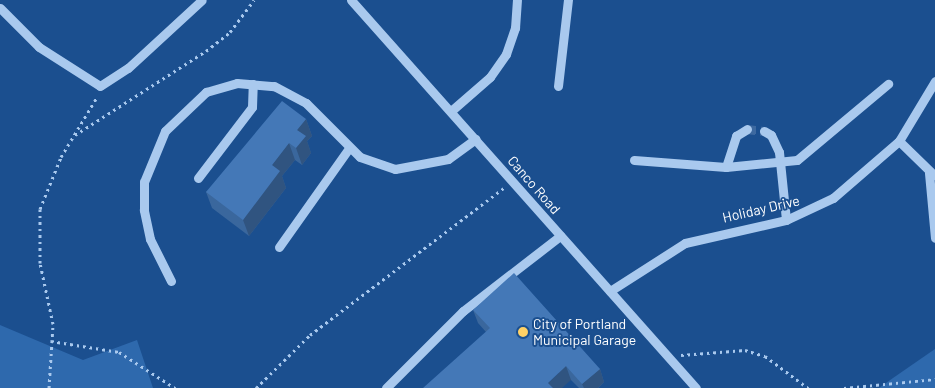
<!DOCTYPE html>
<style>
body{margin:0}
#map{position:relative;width:935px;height:388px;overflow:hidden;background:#1b4f8f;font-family:Barlow,sans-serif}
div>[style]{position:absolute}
.green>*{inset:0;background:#2e69ad}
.minor-tunnel>*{height:9px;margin-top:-4.5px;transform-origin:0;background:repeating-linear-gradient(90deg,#3d69a0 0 9px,transparent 0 13.5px)}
.path>*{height:3px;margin-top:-1.5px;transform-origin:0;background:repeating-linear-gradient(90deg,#a9c9ee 0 2.5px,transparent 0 6.5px)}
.minor>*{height:9px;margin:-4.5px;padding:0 4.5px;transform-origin:4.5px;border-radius:4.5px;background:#a9c9ee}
.wall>*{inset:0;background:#3a679d}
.shaded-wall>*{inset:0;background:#305480}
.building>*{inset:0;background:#4478b7}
.dots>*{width:14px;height:14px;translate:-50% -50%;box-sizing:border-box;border:2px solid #1b4f8f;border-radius:50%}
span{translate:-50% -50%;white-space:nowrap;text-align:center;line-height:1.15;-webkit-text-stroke:4px #1b4f8f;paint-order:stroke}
.street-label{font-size:14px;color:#fff}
.poi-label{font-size:14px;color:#fff}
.left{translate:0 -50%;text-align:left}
</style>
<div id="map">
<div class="green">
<div style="clip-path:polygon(0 325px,83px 360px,137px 340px,153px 388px,0 388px)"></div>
<div style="clip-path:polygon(935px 349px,935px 388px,879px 388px,893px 378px)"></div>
</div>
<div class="minor-tunnel">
<div style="left:747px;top:129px;width:17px;rotate:7deg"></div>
</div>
<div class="path">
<div style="left:75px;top:135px;width:156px;rotate:-32.7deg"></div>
<div style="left:206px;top:51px;width:31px;rotate:-38deg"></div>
<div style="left:230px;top:32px;width:40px;rotate:-53deg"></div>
<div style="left:51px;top:341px;width:69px;rotate:9.2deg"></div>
<div style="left:119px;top:352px;width:67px;rotate:32.7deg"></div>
<div style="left:681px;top:355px;width:64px;rotate:-4.5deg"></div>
<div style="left:745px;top:350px;width:21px;rotate:17deg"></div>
<div style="left:765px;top:356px;width:54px;rotate:36.7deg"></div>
<div style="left:49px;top:388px;width:64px;rotate:-86.4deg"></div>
<div style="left:53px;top:324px;width:62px;rotate:-102deg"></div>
<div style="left:40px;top:263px;width:54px;rotate:-90deg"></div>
<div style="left:40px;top:209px;width:56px;rotate:-68deg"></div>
<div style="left:61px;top:157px;width:70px;rotate:-59deg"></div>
<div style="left:256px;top:388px;width:76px;rotate:-44.5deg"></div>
<div style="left:310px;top:335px;width:243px;rotate:-37.2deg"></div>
<div style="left:844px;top:388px;width:91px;rotate:-5.6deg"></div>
</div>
<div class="minor">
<div style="left:351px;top:0;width:519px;rotate:48.36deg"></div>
<div style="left:0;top:8px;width:55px;rotate:45deg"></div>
<div style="left:39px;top:47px;width:72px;rotate:32.6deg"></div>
<div style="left:100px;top:86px;width:33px;rotate:-33deg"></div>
<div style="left:128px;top:68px;width:100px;rotate:-42.6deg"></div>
<div style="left:558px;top:86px;width:87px;rotate:-83.4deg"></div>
<div style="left:451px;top:111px;width:52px;rotate:-41.1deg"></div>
<div style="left:490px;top:77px;width:28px;rotate:-55deg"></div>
<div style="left:506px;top:54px;width:28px;rotate:-71deg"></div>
<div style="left:515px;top:28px;width:28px;rotate:-86deg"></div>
<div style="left:764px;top:131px;width:8px;rotate:30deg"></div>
<div style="left:771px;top:135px;width:19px;rotate:65deg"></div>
<div style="left:779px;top:152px;width:68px;rotate:84.1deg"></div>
<div style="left:899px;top:141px;width:49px;rotate:44.2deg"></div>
<div style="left:634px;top:160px;width:92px;rotate:4.4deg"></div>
<div style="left:726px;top:167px;width:71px;rotate:-5.6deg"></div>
<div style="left:797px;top:160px;width:119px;rotate:-39.9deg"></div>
<div style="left:726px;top:167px;width:33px;rotate:-72deg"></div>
<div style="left:736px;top:136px;width:13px;rotate:-32deg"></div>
<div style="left:929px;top:173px;width:65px;rotate:84.7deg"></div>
<div style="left:198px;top:178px;width:89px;rotate:-52.7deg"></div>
<div style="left:252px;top:107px;width:23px;rotate:-88deg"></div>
<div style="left:279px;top:247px;width:121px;rotate:-54.7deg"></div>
<div style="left:171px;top:281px;width:47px;rotate:-116.6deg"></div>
<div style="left:150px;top:239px;width:30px;rotate:-102deg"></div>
<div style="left:144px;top:210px;width:28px;rotate:-90deg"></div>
<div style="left:144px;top:182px;width:55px;rotate:-67.6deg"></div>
<div style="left:165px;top:131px;width:57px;rotate:-43.6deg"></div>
<div style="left:206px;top:92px;width:32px;rotate:-16deg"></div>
<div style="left:237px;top:83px;width:37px;rotate:5deg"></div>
<div style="left:274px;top:86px;width:36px;rotate:28deg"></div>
<div style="left:306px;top:103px;width:76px;rotate:45deg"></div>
<div style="left:360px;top:157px;width:37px;rotate:19deg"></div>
<div style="left:395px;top:169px;width:54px;rotate:-10.7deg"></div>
<div style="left:448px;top:159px;width:34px;rotate:-36deg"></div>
<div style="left:610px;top:291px;width:89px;rotate:-32.6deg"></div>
<div style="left:685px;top:243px;width:104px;rotate:-12.8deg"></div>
<div style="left:786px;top:220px;width:52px;rotate:-25.1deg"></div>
<div style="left:833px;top:198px;width:87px;rotate:-40.8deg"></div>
<div style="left:899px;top:141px;width:70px;rotate:-59deg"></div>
<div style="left:386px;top:388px;width:109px;rotate:-45deg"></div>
<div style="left:463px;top:311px;width:123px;rotate:-37.7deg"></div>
</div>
<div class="wall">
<div style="clip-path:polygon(306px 119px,312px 136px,307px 141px,311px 153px,302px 165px,295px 160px,282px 176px,286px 188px,249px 236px,212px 208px,206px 192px)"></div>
<div style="clip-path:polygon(473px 310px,600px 369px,604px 382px,598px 388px,579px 388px,571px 380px,486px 332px,478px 323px)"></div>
</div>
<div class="shaded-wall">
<div style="clip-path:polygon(306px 119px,312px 136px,307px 141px,311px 153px,302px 165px,296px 148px,297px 130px)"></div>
<div style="clip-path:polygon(289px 143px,295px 160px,282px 176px,286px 188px,249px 236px,243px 220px,272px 165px)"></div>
<div style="clip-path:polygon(566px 366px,571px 380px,562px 388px,550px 388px,548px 383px)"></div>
<div style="clip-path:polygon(600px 369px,604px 382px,598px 388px,584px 388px,582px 384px)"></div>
</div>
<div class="building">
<div style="clip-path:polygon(282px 101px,306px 119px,297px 130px,306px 136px,296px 148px,289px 143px,272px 165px,280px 171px,243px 220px,206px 192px)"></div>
<div style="clip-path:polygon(514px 273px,600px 369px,582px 384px,566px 366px,548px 383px,553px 388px,423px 388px,490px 328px,473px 310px)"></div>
</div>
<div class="dots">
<div style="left:523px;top:332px;background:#ffd166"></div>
</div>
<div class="street-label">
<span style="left:534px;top:185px;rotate:49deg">Canco Road</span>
<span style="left:761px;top:209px;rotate:-13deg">Holiday Drive</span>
</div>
<div class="poi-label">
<span class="left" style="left:533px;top:332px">City of Portland<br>Municipal Garage</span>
</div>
</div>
